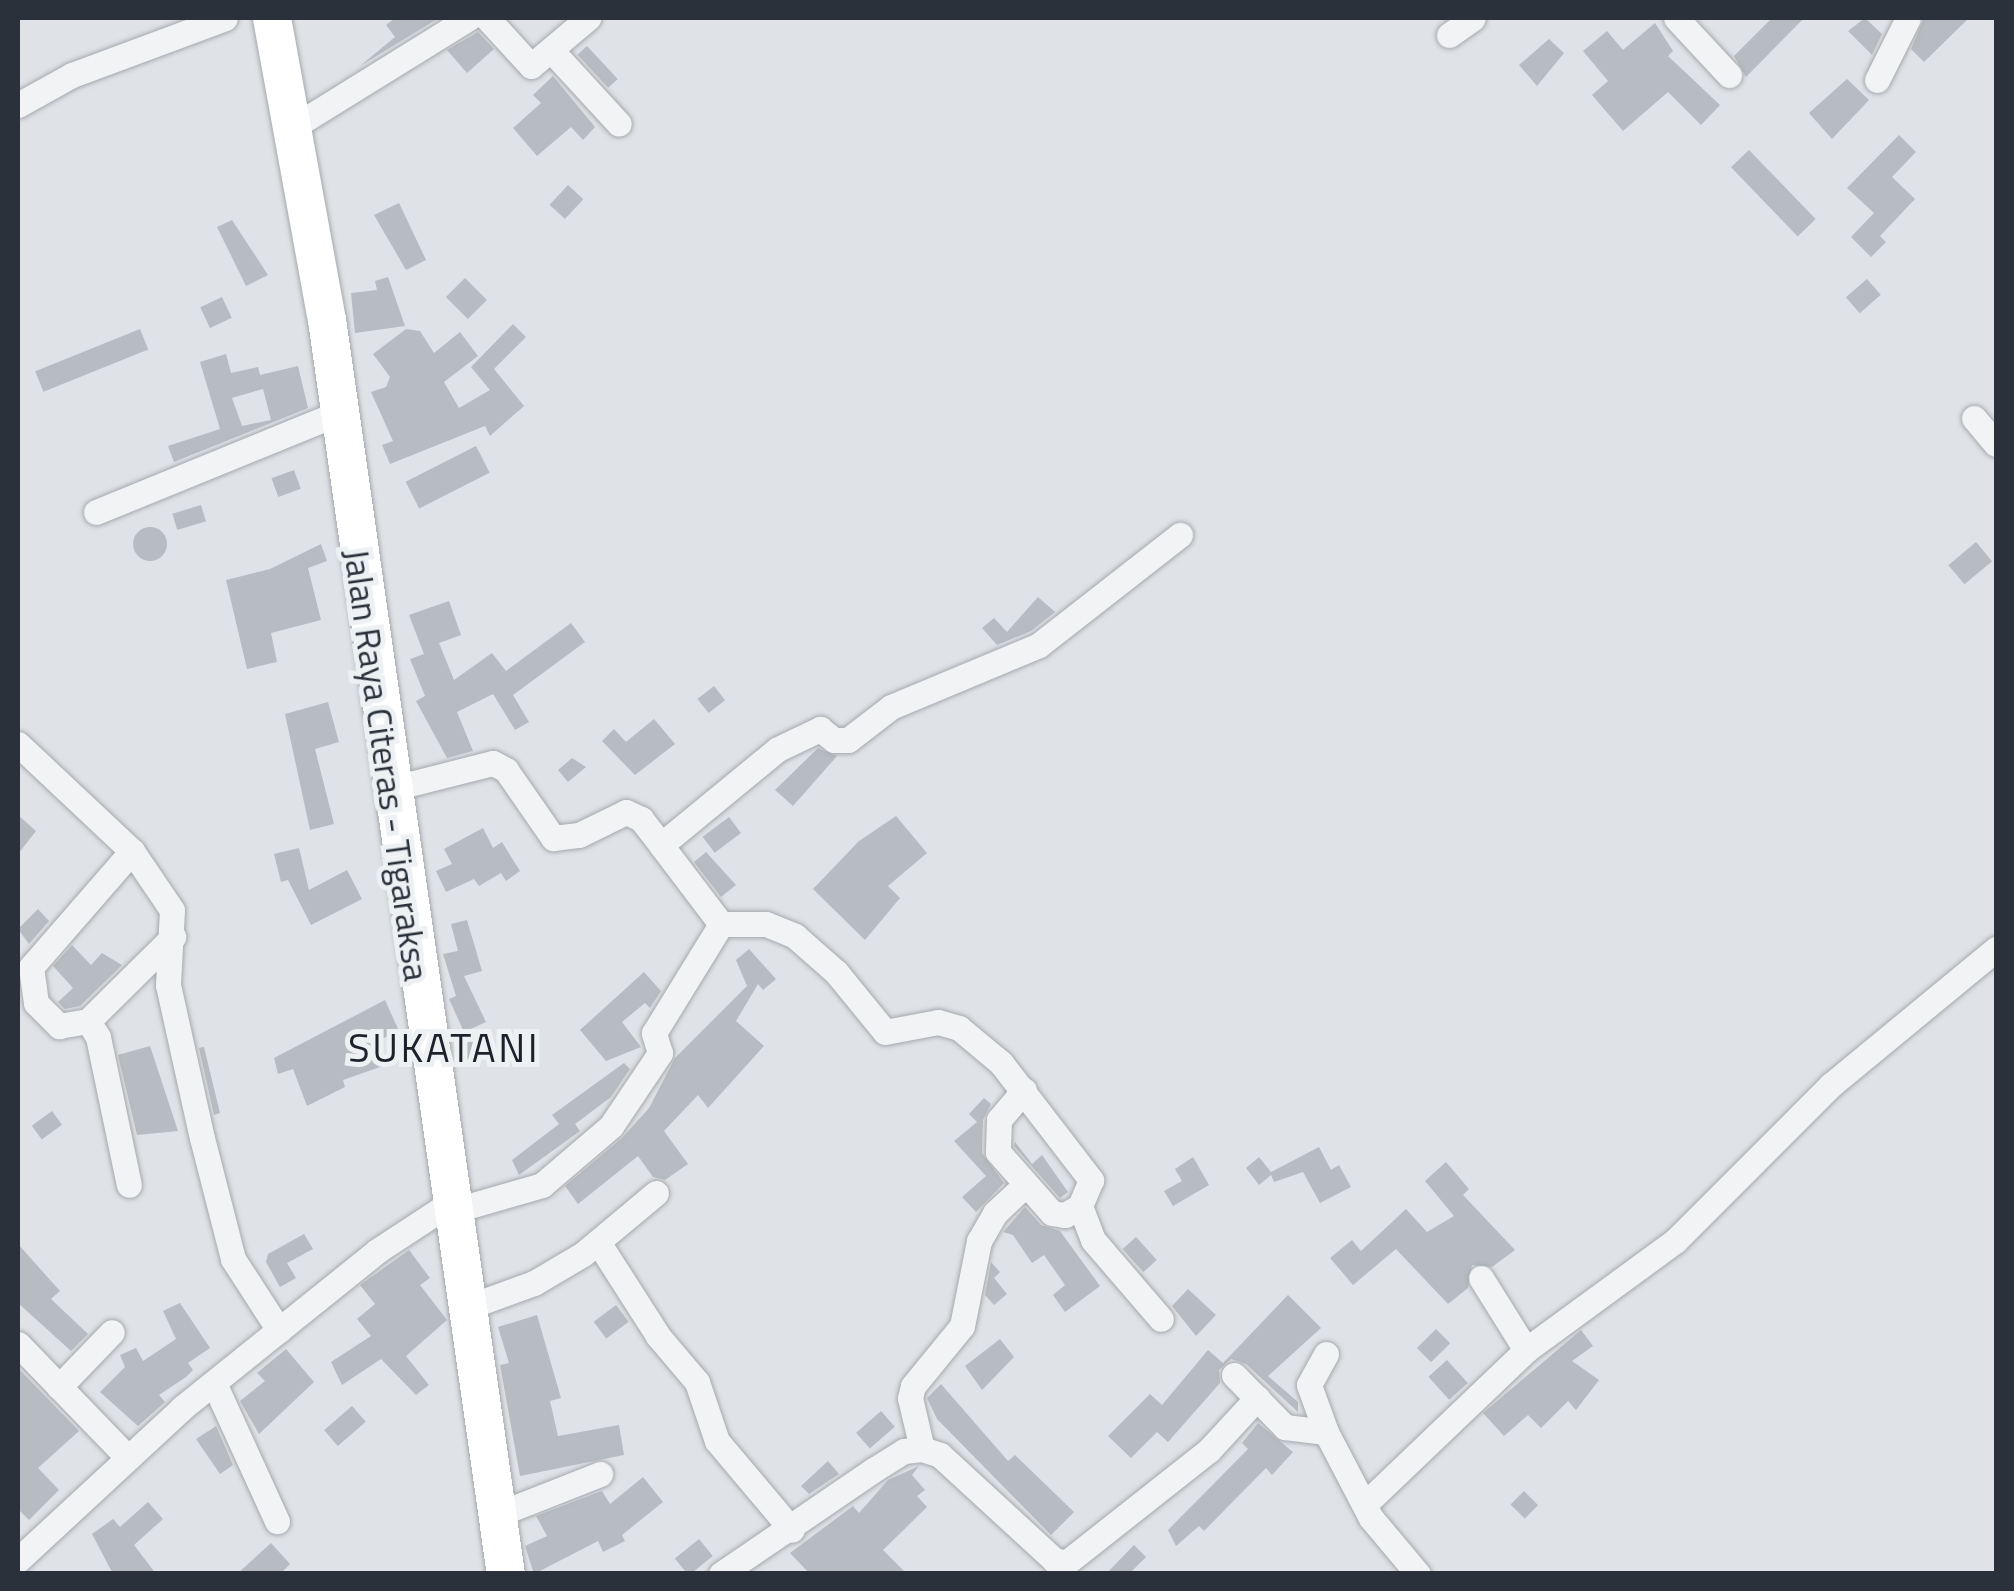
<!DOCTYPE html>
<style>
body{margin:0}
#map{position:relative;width:2014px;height:1591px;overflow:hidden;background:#dfe2e6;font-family:"Titillium Web",sans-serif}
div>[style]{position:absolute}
.building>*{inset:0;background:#b7bcc2;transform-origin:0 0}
.round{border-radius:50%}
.roads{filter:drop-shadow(0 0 2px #a5a9af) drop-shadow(0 0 2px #a5a9af)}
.minor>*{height:25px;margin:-12.5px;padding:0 12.5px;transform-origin:12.5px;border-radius:12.5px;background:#f1f3f5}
.primary>*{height:38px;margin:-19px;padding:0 19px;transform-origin:19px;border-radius:19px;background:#fff}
span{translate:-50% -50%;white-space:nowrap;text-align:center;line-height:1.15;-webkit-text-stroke:10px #eef1f4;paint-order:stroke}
.street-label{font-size:35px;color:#2a313b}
.quarter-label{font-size:40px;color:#1c222c;letter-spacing:2.5px}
.frame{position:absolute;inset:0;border:20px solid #2a313b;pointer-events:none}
</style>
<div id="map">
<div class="building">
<div style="clip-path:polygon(395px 18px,439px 18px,360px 66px,395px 37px,386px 25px)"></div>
<div style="clip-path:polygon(1772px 18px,1804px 18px,1746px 77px,1734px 56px)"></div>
<div style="clip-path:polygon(1865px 18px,1882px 34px,1872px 55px,1848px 31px)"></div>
<div style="clip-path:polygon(1924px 18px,1969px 18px,1924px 62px,1911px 49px)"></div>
<div style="clip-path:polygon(1655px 23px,1673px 51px,1668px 56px,1720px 105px,1701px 125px,1668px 92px,1623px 131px,1592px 95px,1608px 81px,1583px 51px,1607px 31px,1623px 50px)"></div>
<div style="clip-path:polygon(478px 32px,494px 49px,467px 73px,447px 50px)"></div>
<div style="clip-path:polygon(1549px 39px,1564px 53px,1537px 86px,1519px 65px)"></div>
<div style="left:587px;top:46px;width:45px;height:13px;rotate:47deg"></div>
<div style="clip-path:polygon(553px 76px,595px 127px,583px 140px,571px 127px,537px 156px,513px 128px,541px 103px,533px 95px)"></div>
<div style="clip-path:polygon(1847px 79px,1869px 100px,1832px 139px,1809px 113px)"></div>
<div style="clip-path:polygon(1899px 135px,1916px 152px,1892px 177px,1915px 199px,1880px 236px,1886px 242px,1871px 257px,1851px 237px,1874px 213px,1847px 188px)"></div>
<div style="left:1749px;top:150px;width:96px;height:25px;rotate:46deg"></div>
<div style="left:568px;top:185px;width:21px;height:27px;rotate:43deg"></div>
<div style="clip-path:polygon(399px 203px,426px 260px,406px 270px,374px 215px)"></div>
<div style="clip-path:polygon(232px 220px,268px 275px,246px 286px,217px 227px)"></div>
<div style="clip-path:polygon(388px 277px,405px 326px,355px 333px,351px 293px,377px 290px,375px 281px)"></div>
<div style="left:465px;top:278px;width:31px;height:27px;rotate:45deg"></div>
<div style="left:1867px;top:279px;width:21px;height:28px;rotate:49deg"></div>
<div style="left:222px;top:297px;width:23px;height:24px;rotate:65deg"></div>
<div style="clip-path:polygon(513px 324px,526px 337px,494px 369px,524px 406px,490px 436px,485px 426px,390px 464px,382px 445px,393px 441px,371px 392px,386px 387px,390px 377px,373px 354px,406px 329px,420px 331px,434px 353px,460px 332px,478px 356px,444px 382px,459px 408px,490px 390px,471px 367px)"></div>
<div style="left:140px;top:329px;width:22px;height:113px;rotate:68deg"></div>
<div style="clip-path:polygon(evenodd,226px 354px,231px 373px,258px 367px,260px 375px,298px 366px,308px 408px,174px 462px,168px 446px,220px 429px,200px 362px,226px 354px,263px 389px,271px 420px,242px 426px,232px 398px,263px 389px)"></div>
<div style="left:476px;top:446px;width:30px;height:79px;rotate:63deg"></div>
<div style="left:294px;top:470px;width:20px;height:24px;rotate:70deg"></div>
<div style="left:201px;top:505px;width:17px;height:30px;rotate:73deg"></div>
<div class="round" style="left:133px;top:527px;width:34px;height:34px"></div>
<div style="left:1976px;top:542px;width:25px;height:36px;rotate:50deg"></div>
<div style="clip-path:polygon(321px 544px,327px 561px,308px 568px,321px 620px,271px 633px,277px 662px,247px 669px,226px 580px,270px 569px)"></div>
<div style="clip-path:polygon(1038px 597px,1055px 612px,1031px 631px,997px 645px,982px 628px,994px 618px,1007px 632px)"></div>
<div style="clip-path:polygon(449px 601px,461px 635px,439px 643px,454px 680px,492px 653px,506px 671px,571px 623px,585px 642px,513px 695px,529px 722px,515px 730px,493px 694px,457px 712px,473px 751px,447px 758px,416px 701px,425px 696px,410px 659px,424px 654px,409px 615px)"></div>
<div style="left:714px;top:686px;width:18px;height:21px;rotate:52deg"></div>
<div style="clip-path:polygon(328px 702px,339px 742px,315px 749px,334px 824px,310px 830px,285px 714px)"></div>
<div style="clip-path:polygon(654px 719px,675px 744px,635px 775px,602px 741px,614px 729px,626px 742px)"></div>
<div style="clip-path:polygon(818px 748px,837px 756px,793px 806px,775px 790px)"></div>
<div style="clip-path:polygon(572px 758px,586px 767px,568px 782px,558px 770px)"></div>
<div style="clip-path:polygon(18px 815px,36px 831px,18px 854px)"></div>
<div style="clip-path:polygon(896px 816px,927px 853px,888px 886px,900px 898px,865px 940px,813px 889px,859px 841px)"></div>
<div style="left:729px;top:817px;width:20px;height:33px;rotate:53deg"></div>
<div style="clip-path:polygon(483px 828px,493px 848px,502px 842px,520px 871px,506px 881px,501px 873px,479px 886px,474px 879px,446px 892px,436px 871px,452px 864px,444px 849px)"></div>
<div style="clip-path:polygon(299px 848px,309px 890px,347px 870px,362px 899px,311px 925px,288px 880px,281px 882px,274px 854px)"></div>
<div style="clip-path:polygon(706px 852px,736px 885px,721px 897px,694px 862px)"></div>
<div style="clip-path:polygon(38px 909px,49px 921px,29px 944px,18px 929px)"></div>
<div style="clip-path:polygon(467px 920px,482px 971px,464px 976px,486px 1022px,464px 1032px,449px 999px,456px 996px,443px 954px,458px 951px,451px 924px)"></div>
<div style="clip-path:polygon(72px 945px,91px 965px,102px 953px,122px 965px,80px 1006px,65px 1009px,58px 1002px,73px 988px,53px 966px)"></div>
<div style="clip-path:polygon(749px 949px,776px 979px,763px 990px,758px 984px,736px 1021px,764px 1046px,708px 1108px,698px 1095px,664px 1131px,688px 1164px,665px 1180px,653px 1177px,638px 1156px,578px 1204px,565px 1186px,622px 1138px,649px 1108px,675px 1058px,747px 986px,736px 960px)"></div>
<div style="clip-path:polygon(644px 972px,661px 991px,650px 1008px,645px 1003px,622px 1022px,641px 1047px,606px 1061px,580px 1030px)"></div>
<div style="clip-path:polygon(385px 1000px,399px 1031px,375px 1042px,383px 1066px,343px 1080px,345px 1087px,307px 1106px,293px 1069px,278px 1074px,274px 1058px)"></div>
<div style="clip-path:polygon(479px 1037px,486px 1051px,456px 1064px,454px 1049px)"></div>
<div style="clip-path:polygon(150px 1046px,178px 1131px,137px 1135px,118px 1055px)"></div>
<div style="clip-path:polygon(204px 1047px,220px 1113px,214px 1115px,199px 1048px)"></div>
<div style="clip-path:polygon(624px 1063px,630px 1069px,611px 1097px,575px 1124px,580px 1131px,519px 1175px,512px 1160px,559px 1124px,552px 1115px)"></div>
<div style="clip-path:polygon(984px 1098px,991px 1104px,983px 1120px,982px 1153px,1004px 1183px,976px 1212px,962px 1197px,986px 1176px,954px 1141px,977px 1122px,969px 1114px)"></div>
<div style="left:52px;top:1111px;width:17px;height:25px;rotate:54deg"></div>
<div style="clip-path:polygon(1015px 1142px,1032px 1164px,1042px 1155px,1068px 1192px,1060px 1198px,1014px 1146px)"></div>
<div style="clip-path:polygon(1319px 1147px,1331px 1170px,1339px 1165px,1351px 1187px,1320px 1203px,1303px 1172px,1274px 1182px,1271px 1175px,1259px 1185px,1246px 1168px,1259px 1157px,1271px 1172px)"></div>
<div style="clip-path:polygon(1193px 1157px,1209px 1185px,1173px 1206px,1164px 1191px,1182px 1181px,1175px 1169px)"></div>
<div style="clip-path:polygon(1446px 1162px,1469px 1189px,1463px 1195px,1515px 1250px,1492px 1267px,1472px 1265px,1468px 1288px,1448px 1304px,1396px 1249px,1353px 1285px,1330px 1258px,1352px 1240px,1361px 1251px,1406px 1209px,1427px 1232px,1454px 1216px,1425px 1181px)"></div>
<div style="clip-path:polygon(1025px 1207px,1041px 1225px,1060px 1231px,1100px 1286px,1065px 1312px,1053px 1295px,1065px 1285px,1044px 1255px,1032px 1263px,1013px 1235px,1003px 1232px)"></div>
<div style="clip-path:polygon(304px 1234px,313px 1249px,287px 1263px,296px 1278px,280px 1287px,266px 1262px,268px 1254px)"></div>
<div style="left:1136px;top:1237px;width:31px;height:18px;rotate:48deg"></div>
<div style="clip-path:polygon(18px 1244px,60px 1291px,51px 1299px,88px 1334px,71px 1351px,18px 1303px)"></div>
<div style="clip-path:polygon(409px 1250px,430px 1278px,420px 1285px,447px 1320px,406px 1356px,429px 1385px,416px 1395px,381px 1359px,342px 1385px,331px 1362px,371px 1336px,357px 1319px,375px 1304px,360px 1285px)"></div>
<div style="clip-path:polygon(991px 1262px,1000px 1272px,994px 1278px,1007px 1294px,994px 1305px,985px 1295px)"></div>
<div style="clip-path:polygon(1188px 1289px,1216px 1315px,1196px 1336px,1172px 1306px)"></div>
<div style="clip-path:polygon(1288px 1295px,1321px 1328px,1268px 1376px,1298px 1402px,1298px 1412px,1246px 1364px,1231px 1359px,1219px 1370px,1220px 1383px,1168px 1442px,1157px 1432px,1131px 1458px,1108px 1436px,1150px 1394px,1162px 1405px,1208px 1350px,1223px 1363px)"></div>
<div style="clip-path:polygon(180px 1303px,210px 1348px,188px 1363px,193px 1370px,186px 1377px,159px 1395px,165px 1402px,138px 1426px,100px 1392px,125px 1367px,120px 1355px,136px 1348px,143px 1361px,176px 1339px,163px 1311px)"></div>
<div style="left:616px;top:1305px;width:21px;height:28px;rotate:53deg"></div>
<div style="clip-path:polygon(537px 1315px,561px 1398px,550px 1401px,558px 1436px,619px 1425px,624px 1455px,520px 1476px,500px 1365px,509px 1363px,498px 1327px)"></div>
<div style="left:1436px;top:1329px;width:20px;height:27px;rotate:45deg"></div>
<div style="clip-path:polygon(1581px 1330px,1593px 1346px,1572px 1361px,1599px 1380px,1576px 1410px,1568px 1401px,1541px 1428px,1528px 1415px,1504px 1436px,1483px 1413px)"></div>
<div style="clip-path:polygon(1000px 1339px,1014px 1357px,982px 1390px,965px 1366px)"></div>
<div style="clip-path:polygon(286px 1349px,314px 1382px,259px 1434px,240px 1401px,265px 1381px,257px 1373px)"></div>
<div style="left:1447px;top:1360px;width:31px;height:25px;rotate:48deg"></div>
<div style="clip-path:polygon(18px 1368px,79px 1431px,38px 1468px,59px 1490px,29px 1520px,18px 1509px)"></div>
<div style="clip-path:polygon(941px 1384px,1008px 1461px,1015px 1455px,1074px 1512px,1051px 1535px,937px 1419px,927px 1398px)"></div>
<div style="left:352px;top:1406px;width:21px;height:37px;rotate:49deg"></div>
<div style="left:881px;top:1411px;width:21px;height:33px;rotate:49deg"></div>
<div style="clip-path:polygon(1258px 1423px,1293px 1452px,1272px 1475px,1266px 1468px,1204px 1531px,1199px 1526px,1176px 1546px,1168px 1530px,1248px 1449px,1242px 1443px)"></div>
<div style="clip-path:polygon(216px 1426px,233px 1465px,220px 1474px,196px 1439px)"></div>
<div style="clip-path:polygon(828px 1461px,839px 1474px,809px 1494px,801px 1486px)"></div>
<div style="clip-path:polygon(919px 1466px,912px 1475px,925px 1490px,917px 1496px,927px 1507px,883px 1550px,907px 1574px,810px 1574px,790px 1553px,853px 1506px,859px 1513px,888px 1480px)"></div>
<div style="clip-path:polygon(643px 1477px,663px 1502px,622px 1535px,625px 1541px,603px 1552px,598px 1541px,534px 1574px,525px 1546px,547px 1536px,536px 1516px,602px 1491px,610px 1504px)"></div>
<div style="left:1524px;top:1491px;width:20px;height:19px;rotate:45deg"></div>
<div style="clip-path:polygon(148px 1502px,163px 1519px,134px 1545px,156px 1574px,113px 1574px,92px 1534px,113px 1519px,120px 1527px)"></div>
<div style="left:699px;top:1539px;width:22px;height:31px;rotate:51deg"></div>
<div style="clip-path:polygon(271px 1543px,290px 1564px,280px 1574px,237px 1574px)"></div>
<div style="clip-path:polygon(1134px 1545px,1146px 1557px,1129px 1574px,1106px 1574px)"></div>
</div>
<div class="roads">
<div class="minor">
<div style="left:487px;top:18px;width:65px;rotate:47.5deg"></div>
<div style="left:531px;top:66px;width:75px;rotate:-40.1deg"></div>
<div style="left:1676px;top:18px;width:78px;rotate:47.1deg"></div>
<div style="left:1449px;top:35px;width:29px;rotate:-35deg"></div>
<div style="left:551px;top:50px;width:100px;rotate:47.4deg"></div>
<div style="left:1877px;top:80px;width:69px;rotate:-63.4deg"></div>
<div style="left:18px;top:105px;width:62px;rotate:-29.1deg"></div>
<div style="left:72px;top:75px;width:163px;rotate:-20.4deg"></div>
<div style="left:293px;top:127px;width:207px;rotate:-31.8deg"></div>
<div style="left:1974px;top:418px;width:34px;rotate:50deg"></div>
<div style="left:96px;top:512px;width:261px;rotate:-22.2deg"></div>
<div style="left:18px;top:744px;width:156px;rotate:43.2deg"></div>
<div style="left:132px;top:851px;width:71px;rotate:55.9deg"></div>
<div style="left:172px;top:910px;width:75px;rotate:93.1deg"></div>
<div style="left:168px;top:985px;width:157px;rotate:77.5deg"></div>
<div style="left:202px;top:1138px;width:125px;rotate:75.6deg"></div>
<div style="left:233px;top:1259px;width:85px;rotate:57.1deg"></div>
<div style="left:394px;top:788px;width:102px;rotate:-14.2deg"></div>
<div style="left:493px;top:763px;width:15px;rotate:28deg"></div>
<div style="left:506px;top:770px;width:83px;rotate:55.3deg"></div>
<div style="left:553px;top:838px;width:26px;rotate:-7deg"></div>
<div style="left:579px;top:835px;width:52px;rotate:-26.1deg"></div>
<div style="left:626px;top:812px;width:17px;rotate:25deg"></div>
<div style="left:641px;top:819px;width:33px;rotate:52deg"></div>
<div style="left:661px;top:845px;width:151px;rotate:-39.4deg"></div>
<div style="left:778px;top:749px;width:47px;rotate:-25.5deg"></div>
<div style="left:820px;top:729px;width:18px;rotate:38deg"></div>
<div style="left:834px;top:740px;width:14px"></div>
<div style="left:848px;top:740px;width:54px;rotate:-37.5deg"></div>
<div style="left:891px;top:707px;width:160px;rotate:-22.7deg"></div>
<div style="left:1039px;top:645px;width:179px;rotate:-38deg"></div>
<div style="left:661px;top:845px;width:99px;rotate:52.8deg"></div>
<div style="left:721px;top:924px;width:45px"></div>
<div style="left:766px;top:924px;width:31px;rotate:22deg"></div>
<div style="left:795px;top:936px;width:55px;rotate:41.3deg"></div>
<div style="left:836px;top:972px;width:77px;rotate:50.8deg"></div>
<div style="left:885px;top:1032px;width:54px;rotate:-10.7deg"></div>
<div style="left:938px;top:1022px;width:22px;rotate:16deg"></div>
<div style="left:959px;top:1028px;width:55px;rotate:39.8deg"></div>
<div style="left:1001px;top:1063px;width:148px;rotate:52.4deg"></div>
<div style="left:1091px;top:1180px;width:28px;rotate:113deg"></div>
<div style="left:1080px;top:1206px;width:36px;rotate:69deg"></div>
<div style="left:1093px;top:1240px;width:104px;rotate:49.3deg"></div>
<div style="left:132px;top:851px;width:154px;rotate:131deg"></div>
<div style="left:31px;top:967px;width:36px;rotate:82deg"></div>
<div style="left:36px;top:1003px;width:33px;rotate:45deg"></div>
<div style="left:59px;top:1026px;width:29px;rotate:-10deg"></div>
<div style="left:88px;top:1021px;width:120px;rotate:-44.7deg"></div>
<div style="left:88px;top:1021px;width:19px;rotate:58deg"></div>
<div style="left:98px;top:1037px;width:151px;rotate:78.2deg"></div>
<div style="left:1024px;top:1090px;width:39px;rotate:130deg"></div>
<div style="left:999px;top:1120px;width:32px;rotate:92deg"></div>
<div style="left:998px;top:1152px;width:81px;rotate:48.5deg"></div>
<div style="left:1052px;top:1213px;width:13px;rotate:9deg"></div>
<div style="left:1065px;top:1215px;width:17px;rotate:-31deg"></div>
<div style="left:452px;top:1211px;width:94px;rotate:-16.1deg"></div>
<div style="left:542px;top:1185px;width:91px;rotate:-40.5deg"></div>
<div style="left:611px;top:1126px;width:88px;rotate:-56.1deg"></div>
<div style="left:660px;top:1053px;width:21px;rotate:-107deg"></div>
<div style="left:654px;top:1033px;width:128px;rotate:-58.4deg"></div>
<div style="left:598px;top:1242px;width:112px;rotate:57.4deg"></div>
<div style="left:658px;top:1336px;width:60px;rotate:49.7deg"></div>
<div style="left:697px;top:1382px;width:62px;rotate:71.3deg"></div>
<div style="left:717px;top:1441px;width:116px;rotate:49.9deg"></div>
<div style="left:1481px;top:1278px;width:85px;rotate:58deg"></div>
<div style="left:468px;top:1307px;width:70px;rotate:-20deg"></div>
<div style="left:534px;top:1283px;width:57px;rotate:-30.6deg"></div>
<div style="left:583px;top:1254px;width:95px;rotate:-39.9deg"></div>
<div style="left:18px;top:1344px;width:157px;rotate:46deg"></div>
<div style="left:1326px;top:1354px;width:35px;rotate:119deg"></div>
<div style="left:1309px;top:1385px;width:50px;rotate:70.1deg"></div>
<div style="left:1234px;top:1375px;width:73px;rotate:45.6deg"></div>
<div style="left:1285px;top:1427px;width:41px;rotate:7deg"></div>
<div style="left:1326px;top:1432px;width:97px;rotate:62.4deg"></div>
<div style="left:1371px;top:1518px;width:73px;rotate:50deg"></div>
<div style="left:214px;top:1383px;width:152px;rotate:65.5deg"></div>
<div style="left:59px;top:1387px;width:76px;rotate:-46.1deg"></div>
<div style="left:922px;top:1449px;width:52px;rotate:-103.2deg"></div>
<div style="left:910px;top:1398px;width:12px;rotate:-76deg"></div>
<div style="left:913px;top:1386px;width:77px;rotate:-50.8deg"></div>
<div style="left:962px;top:1326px;width:87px;rotate:-78.7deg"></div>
<div style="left:979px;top:1241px;width:32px;rotate:-60deg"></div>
<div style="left:995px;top:1213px;width:38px;rotate:-43deg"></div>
<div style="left:1365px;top:1504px;width:223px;rotate:-43.7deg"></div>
<div style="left:1526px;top:1350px;width:185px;rotate:-36.2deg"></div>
<div style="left:1675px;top:1241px;width:221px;rotate:-45deg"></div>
<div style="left:1831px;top:1085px;width:214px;rotate:-39.5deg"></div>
<div style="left:496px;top:1515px;width:112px;rotate:-21.5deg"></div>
<div style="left:18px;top:1560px;width:224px;rotate:-42.8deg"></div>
<div style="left:182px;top:1408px;width:250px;rotate:-38.8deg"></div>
<div style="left:377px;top:1251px;width:87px;rotate:-33.3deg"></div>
<div style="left:721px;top:1574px;width:186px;rotate:-34.3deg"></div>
<div style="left:875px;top:1469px;width:34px;rotate:-32deg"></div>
<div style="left:904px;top:1451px;width:18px;rotate:-6deg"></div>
<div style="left:922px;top:1449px;width:19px;rotate:18deg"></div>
<div style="left:940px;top:1455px;width:155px;rotate:42.6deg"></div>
<div style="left:1054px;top:1560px;width:12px;rotate:14deg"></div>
<div style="left:1066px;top:1563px;width:182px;rotate:-38.3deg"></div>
<div style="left:1209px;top:1450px;width:71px;rotate:-47.3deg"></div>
</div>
<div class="primary">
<div style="left:272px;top:18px;width:307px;rotate:79.7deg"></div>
<div style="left:327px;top:320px;width:1267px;rotate:81.88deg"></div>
</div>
</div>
<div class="street-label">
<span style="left:387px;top:765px;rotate:82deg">Jalan Raya Citeras - Tigaraksa</span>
</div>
<div class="quarter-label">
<span style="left:444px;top:1048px">SUKATANI</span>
</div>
<div class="frame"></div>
</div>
